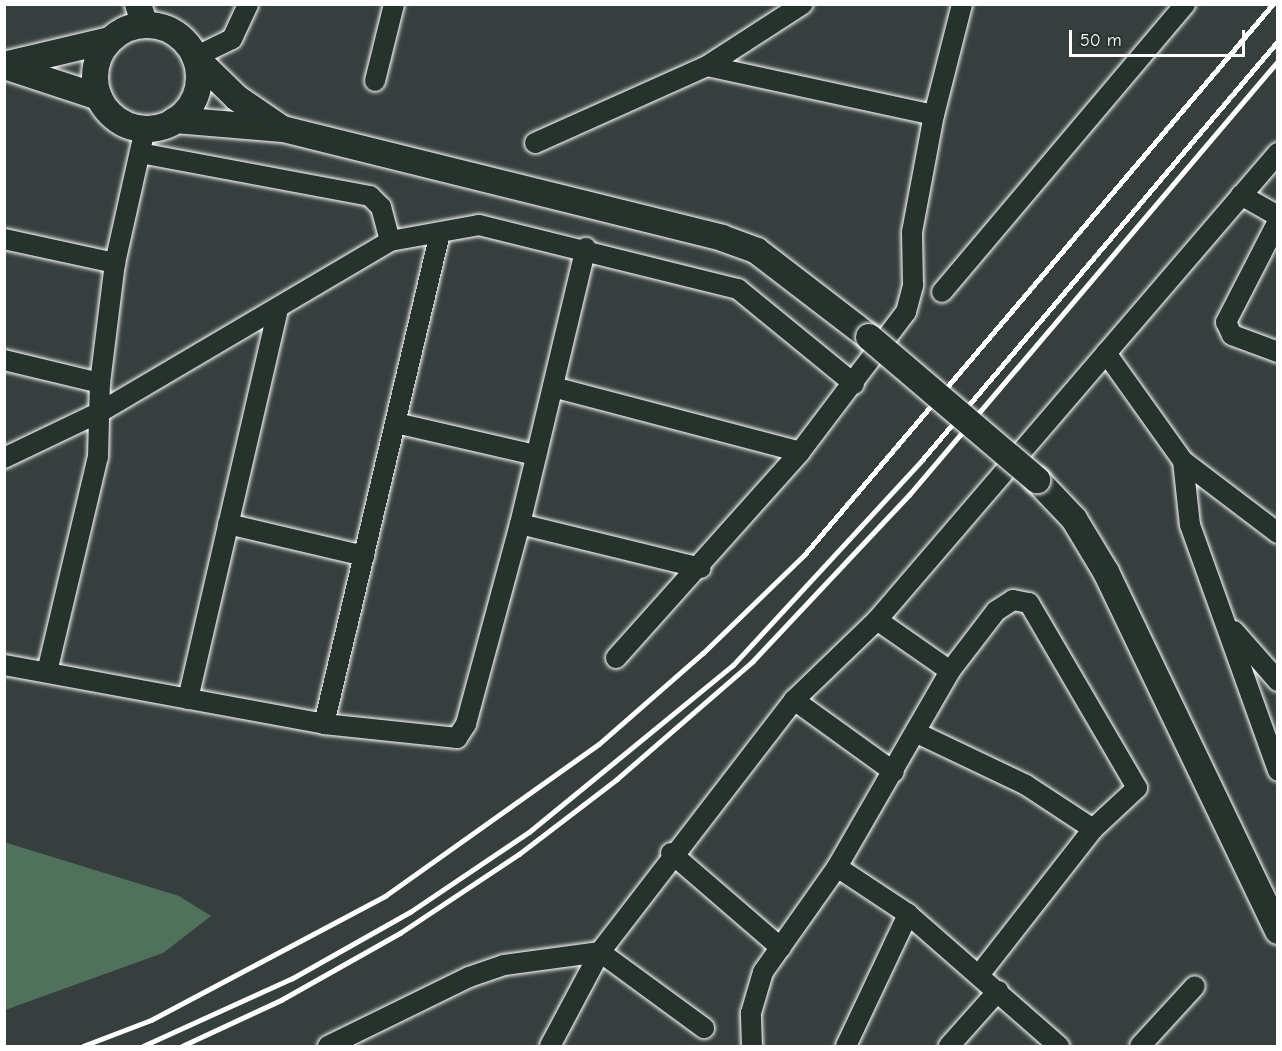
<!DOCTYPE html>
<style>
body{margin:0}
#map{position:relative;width:1282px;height:1051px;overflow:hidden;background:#363f3e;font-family:"Comic Neue",sans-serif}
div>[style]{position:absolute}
.green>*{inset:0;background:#50725d}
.roads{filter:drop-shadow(0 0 2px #fff) drop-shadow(0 0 2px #fff)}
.minor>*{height:20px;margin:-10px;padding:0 10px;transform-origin:10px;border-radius:10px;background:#26332d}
.tertiary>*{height:26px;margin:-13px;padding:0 13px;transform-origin:13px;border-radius:13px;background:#26332d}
.tertiary>.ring{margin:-13px;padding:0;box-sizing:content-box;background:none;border:26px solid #26332d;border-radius:50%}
.rail>*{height:4.5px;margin:-2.25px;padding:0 2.25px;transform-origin:2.25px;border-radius:2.25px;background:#fff}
.bridges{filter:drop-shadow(0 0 2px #fff) drop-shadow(0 0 2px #fff)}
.tertiary-bridge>*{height:26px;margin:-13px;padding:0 13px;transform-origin:13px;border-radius:13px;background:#26332d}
span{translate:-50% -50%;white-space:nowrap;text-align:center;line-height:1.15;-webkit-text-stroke:4.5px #26332d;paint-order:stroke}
.frame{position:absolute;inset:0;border:6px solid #fff;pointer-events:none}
.scale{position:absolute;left:1069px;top:30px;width:176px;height:27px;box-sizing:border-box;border:3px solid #fff;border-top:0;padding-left:8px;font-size:18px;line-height:21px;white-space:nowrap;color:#fff;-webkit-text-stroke:4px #26332d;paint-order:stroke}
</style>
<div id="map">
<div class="green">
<div style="clip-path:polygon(4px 842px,179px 896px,211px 916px,163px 953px,5px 1010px)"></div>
</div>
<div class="roads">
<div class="minor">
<div style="left:195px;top:57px;width:41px;rotate:-25.9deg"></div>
<div style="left:232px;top:39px;width:38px;rotate:-65deg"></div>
<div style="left:707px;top:66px;width:232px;rotate:12.2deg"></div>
<div style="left:375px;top:81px;width:79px;rotate:-76.1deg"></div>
<div style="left:535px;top:143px;width:188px;rotate:-24.1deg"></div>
<div style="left:707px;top:66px;width:114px;rotate:-32.9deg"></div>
<div style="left:140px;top:153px;width:234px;rotate:10.6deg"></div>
<div style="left:370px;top:196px;width:16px;rotate:45deg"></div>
<div style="left:381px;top:207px;width:35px;rotate:75deg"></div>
<div style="left:1241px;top:195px;width:43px;rotate:29.6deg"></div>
<div style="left:1278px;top:221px;width:114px;rotate:117.2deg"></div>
<div style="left:1226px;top:322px;width:14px;rotate:65deg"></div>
<div style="left:1232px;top:335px;width:49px;rotate:20.3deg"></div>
<div style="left:4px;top:239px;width:114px;rotate:12.2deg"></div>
<div style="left:942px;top:292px;width:377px;rotate:-49.8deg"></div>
<div style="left:1106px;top:353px;width:133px;rotate:54.5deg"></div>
<div style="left:1183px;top:461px;width:64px;rotate:83.8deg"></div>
<div style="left:1190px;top:525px;width:261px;rotate:70.3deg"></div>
<div style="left:4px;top:360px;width:99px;rotate:13.5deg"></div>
<div style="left:553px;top:387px;width:255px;rotate:14.7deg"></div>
<div style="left:396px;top:423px;width:144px;rotate:12.9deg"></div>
<div style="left:4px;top:458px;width:106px;rotate:-25.6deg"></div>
<div style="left:100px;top:412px;width:337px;rotate:-30.5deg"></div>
<div style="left:390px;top:241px;width:90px;rotate:-10.2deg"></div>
<div style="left:479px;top:225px;width:267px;rotate:13.9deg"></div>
<div style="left:738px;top:289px;width:150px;rotate:39.3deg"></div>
<div style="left:1183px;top:461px;width:119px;rotate:37.2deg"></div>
<div style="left:228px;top:524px;width:140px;rotate:13.2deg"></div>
<div style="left:520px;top:524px;width:186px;rotate:13.7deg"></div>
<div style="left:877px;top:620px;width:89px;rotate:34.9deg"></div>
<div style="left:1234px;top:631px;width:67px;rotate:48.7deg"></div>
<div style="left:616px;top:658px;width:276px;rotate:-48.2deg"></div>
<div style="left:800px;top:452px;width:176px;rotate:-52.9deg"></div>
<div style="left:906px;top:312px;width:28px;rotate:-75deg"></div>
<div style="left:913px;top:285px;width:53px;rotate:-91.1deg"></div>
<div style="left:912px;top:232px;width:119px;rotate:-79.4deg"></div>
<div style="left:934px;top:115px;width:114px;rotate:-75.8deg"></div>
<div style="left:4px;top:665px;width:325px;rotate:10.4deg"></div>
<div style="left:324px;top:724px;width:134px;rotate:6deg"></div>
<div style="left:457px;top:738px;width:17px;rotate:-57deg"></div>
<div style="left:466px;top:724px;width:207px;rotate:-74.9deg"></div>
<div style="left:520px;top:524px;width:284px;rotate:-76.6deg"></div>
<div style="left:47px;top:672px;width:221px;rotate:-76.7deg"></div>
<div style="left:98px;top:457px;width:74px;rotate:-88.5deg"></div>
<div style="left:100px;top:383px;width:121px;rotate:-82.9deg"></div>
<div style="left:115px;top:263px;width:137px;rotate:-77.4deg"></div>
<div style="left:188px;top:699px;width:401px;rotate:-77deg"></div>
<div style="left:794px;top:700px;width:123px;rotate:35.8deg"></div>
<div style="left:324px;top:724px;width:505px;rotate:-76.71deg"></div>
<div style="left:917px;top:733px;width:121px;rotate:25.5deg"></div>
<div style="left:1026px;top:785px;width:80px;rotate:33.3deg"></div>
<div style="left:671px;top:853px;width:145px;rotate:40.8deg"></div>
<div style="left:837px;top:867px;width:85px;rotate:33.5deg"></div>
<div style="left:908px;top:914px;width:201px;rotate:41.2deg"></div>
<div style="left:328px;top:1046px;width:157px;rotate:-26.1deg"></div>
<div style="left:469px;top:977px;width:37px;rotate:-19deg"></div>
<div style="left:504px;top:965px;width:97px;rotate:-7.7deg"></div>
<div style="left:600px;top:952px;width:318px;rotate:-52.4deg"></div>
<div style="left:794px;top:700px;width:115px;rotate:-43.9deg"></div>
<div style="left:877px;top:620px;width:616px;rotate:-49.35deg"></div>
<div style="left:550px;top:1046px;width:106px;rotate:-62deg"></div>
<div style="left:600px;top:952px;width:129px;rotate:36.2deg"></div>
<div style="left:752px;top:1046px;width:33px;rotate:-92deg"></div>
<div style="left:751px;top:1013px;width:43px;rotate:-73.7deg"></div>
<div style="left:763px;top:972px;width:128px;rotate:-54.8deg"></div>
<div style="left:837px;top:867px;width:226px;rotate:-60deg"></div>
<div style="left:950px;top:671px;width:76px;rotate:-52.5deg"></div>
<div style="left:996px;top:611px;width:20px;rotate:-33deg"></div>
<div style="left:1013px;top:600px;width:16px;rotate:11deg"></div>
<div style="left:1029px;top:603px;width:214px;rotate:59.7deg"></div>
<div style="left:1137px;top:788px;width:60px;rotate:137deg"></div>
<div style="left:1093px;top:829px;width:185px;rotate:128deg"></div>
<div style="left:846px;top:1046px;width:146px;rotate:-64.8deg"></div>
<div style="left:949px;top:1046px;width:74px;rotate:-48.3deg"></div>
<div style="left:1140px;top:1046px;width:81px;rotate:-47.5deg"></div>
</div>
<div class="tertiary">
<div style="left:138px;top:4px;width:22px;rotate:72deg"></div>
<div class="ring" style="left:95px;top:25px;width:78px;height:78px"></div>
<div style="left:195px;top:57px;width:59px;rotate:44.3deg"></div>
<div style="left:237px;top:98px;width:50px;rotate:34.3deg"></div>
<div style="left:4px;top:65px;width:109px;rotate:-13.3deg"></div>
<div style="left:4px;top:66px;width:100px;rotate:18.1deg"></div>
<div style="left:175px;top:120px;width:108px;rotate:4.8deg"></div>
<div style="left:283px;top:129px;width:452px;rotate:13.9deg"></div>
<div style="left:722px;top:238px;width:37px;rotate:20deg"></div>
<div style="left:757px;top:251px;width:141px;rotate:37.5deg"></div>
<div style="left:1037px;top:480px;width:54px;rotate:46.5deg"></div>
<div style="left:1074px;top:519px;width:62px;rotate:58.9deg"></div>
<div style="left:1106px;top:572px;width:398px;rotate:64.4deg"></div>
</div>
</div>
<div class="rail">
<div style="left:83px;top:1046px;width:73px;rotate:-20.9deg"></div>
<div style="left:151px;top:1020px;width:265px;rotate:-27.9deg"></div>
<div style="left:385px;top:896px;width:262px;rotate:-35.4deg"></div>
<div style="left:599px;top:744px;width:138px;rotate:-41.2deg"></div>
<div style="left:703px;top:653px;width:142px;rotate:-44.1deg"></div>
<div style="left:805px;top:554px;width:722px;rotate:-49.61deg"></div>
<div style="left:143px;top:1046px;width:162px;rotate:-24.4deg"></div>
<div style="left:291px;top:979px;width:137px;rotate:-29.4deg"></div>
<div style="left:410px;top:912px;width:143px;rotate:-33.9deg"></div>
<div style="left:529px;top:832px;width:264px;rotate:-39.3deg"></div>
<div style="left:733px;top:665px;width:279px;rotate:-47.3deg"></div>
<div style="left:922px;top:460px;width:550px;rotate:-49.65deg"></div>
<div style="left:182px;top:1046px;width:109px;rotate:-24.9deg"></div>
<div style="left:281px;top:1000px;width:137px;rotate:-29.4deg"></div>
<div style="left:400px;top:933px;width:143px;rotate:-33.6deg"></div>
<div style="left:519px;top:854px;width:123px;rotate:-37.4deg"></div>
<div style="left:617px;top:779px;width:179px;rotate:-40.9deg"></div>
<div style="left:752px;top:662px;width:229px;rotate:-46.8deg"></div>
<div style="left:909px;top:495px;width:570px;rotate:-49.63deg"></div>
</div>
<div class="bridges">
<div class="tertiary-bridge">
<div style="left:869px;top:337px;width:221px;rotate:40.4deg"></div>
</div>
</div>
<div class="frame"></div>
<div class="scale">50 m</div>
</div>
